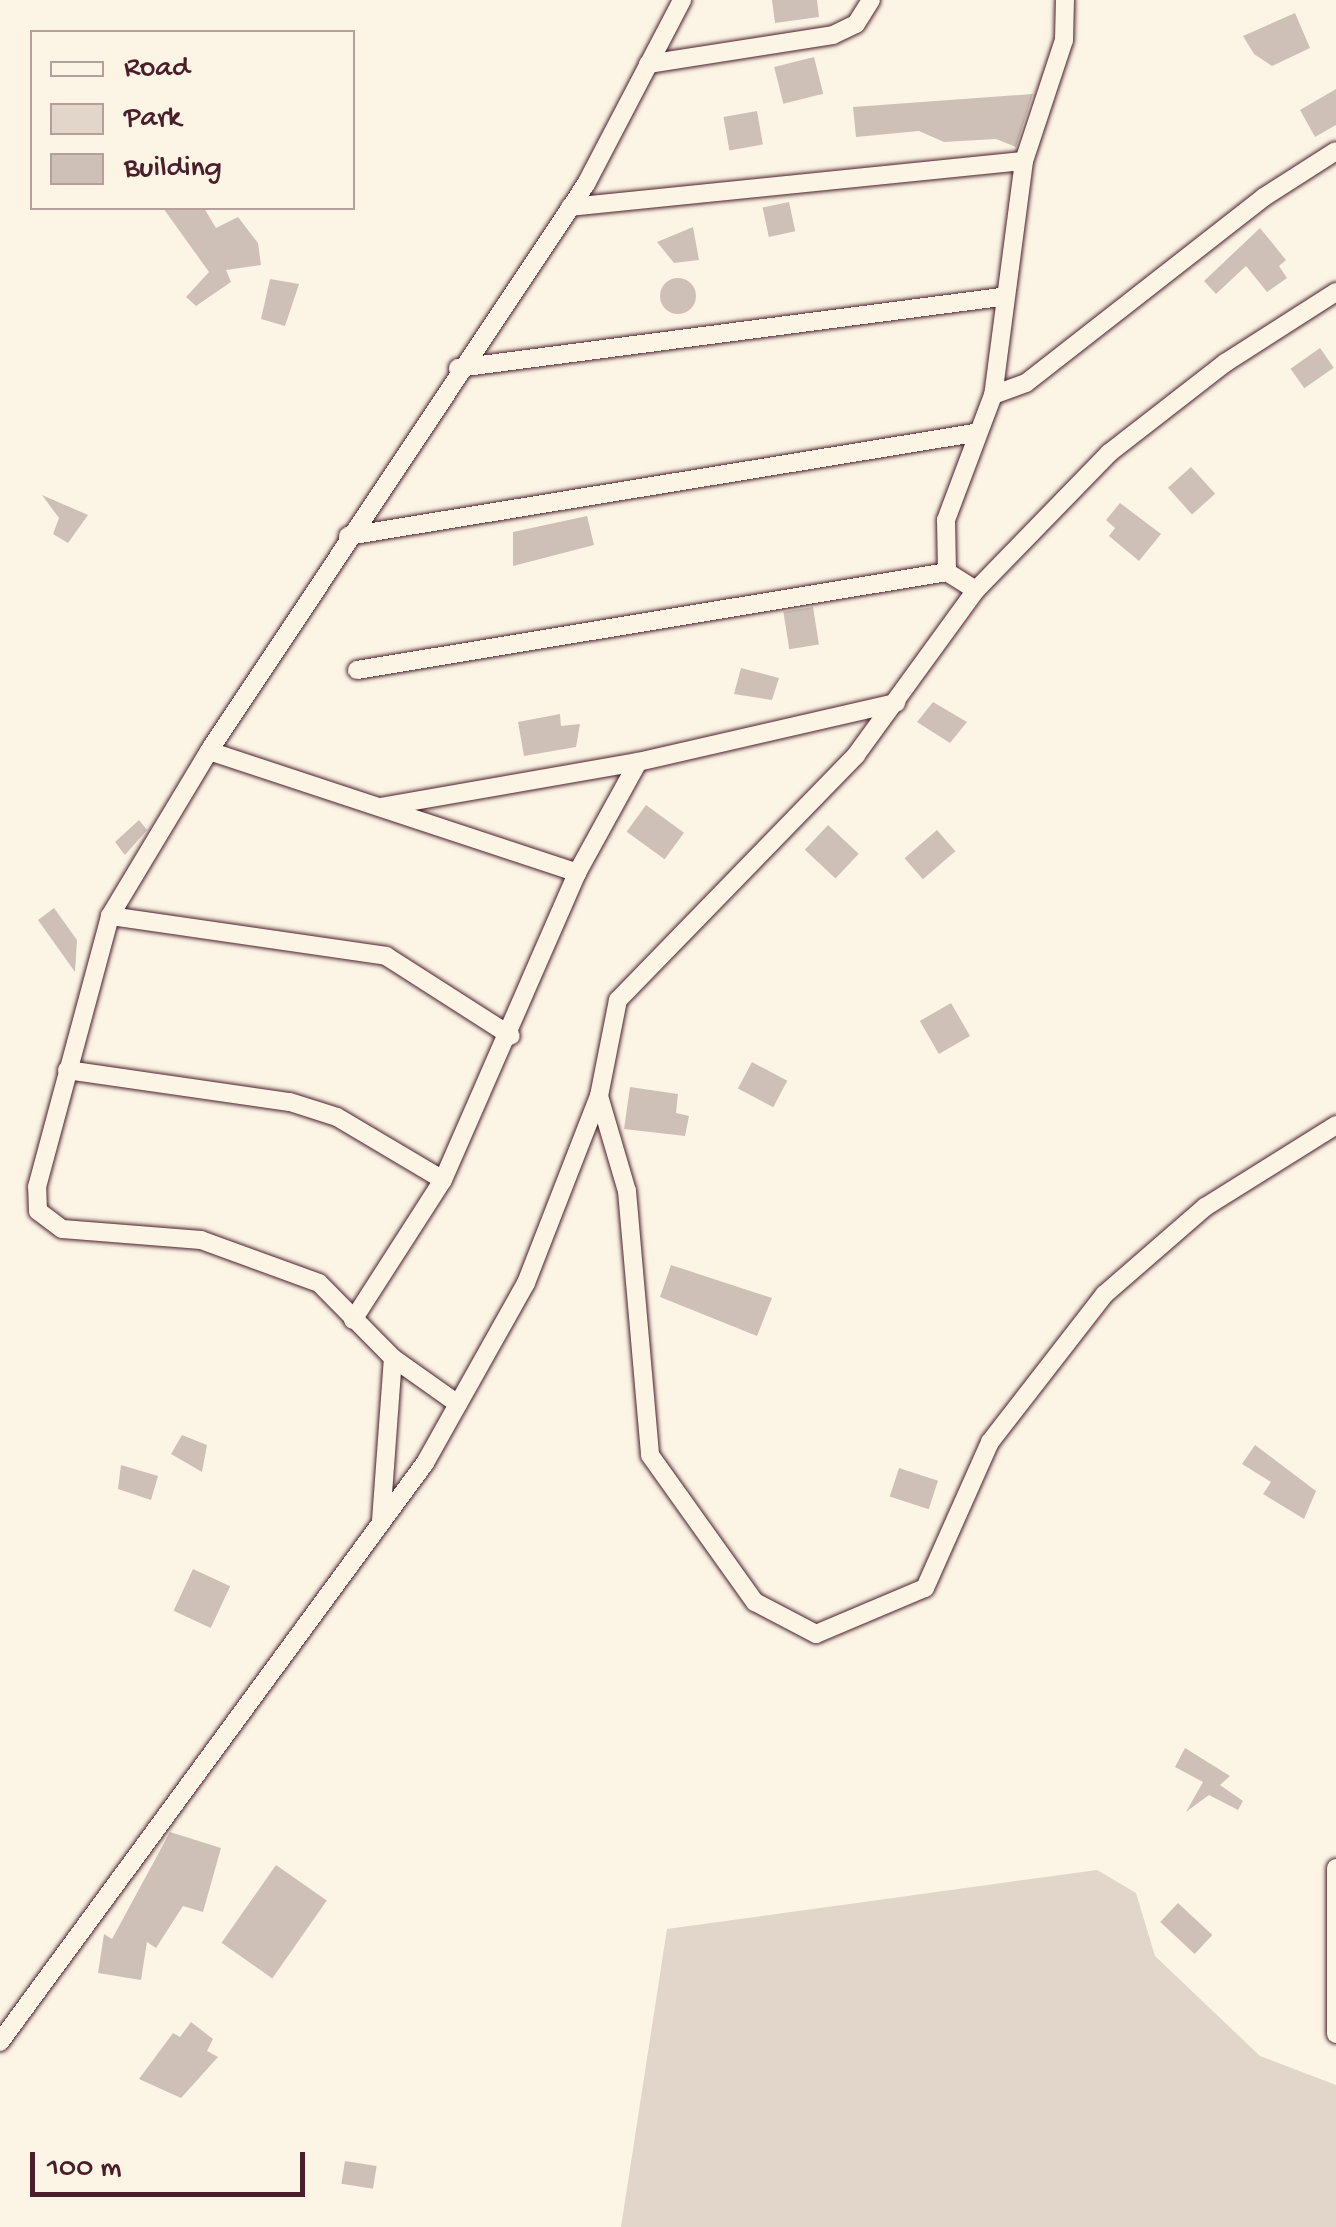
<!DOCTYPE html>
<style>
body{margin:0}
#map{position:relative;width:1336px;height:2227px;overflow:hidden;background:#fcf5e5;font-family:"Gochi Hand",sans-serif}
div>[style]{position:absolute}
.green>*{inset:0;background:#e2d5ca}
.building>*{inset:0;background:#cfc0b7;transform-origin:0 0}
.round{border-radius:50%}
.roads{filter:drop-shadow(0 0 2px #4a1f2b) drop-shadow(0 0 2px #4a1f2b)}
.minor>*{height:18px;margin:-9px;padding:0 9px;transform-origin:9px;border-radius:9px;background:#fcf5e5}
span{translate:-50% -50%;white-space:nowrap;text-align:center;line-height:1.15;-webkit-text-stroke:9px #fcf5e5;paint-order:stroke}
.legend{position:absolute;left:30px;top:30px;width:325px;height:180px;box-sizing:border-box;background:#fcf5e5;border:2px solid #b59f9b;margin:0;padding:12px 18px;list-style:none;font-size:30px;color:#4a1f2b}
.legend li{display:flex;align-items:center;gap:20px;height:50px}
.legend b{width:50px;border:2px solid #b59f9b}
.scale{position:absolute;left:30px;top:2152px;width:275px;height:45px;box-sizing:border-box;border:5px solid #4a1f2b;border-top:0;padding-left:12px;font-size:30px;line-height:35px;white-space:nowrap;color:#4a1f2b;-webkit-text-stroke:8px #fcf5e5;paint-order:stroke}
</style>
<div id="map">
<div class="green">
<div style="clip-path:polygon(1097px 1870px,1136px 1893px,1155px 1956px,1260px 2056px,1336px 2085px,1336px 2227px,621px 2227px,667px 1929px)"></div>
</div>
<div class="building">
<div style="clip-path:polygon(772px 0,817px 0,819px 17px,775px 23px)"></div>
<div style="clip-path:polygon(1295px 13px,1310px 48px,1272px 66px,1254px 54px,1243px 36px)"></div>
<div style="left:814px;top:57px;width:38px;height:41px;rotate:76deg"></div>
<div style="clip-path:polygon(1336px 89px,1336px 125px,1315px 137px,1300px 110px)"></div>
<div style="clip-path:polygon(1033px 94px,1016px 147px,996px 139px,944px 142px,919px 131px,856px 137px,853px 107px)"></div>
<div style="left:757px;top:111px;width:34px;height:34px;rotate:80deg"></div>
<div style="left:789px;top:202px;width:30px;height:27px;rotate:78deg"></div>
<div style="clip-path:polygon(163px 208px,204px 208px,216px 228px,238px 217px,258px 243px,261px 265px,226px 270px,231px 282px,196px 306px,186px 297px,209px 272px)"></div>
<div style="clip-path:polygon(693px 227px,699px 260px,674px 263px,657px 242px)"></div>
<div style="clip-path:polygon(1260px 228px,1286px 260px,1279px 266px,1287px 278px,1267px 292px,1246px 266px,1216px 294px,1204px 281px)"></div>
<div class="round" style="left:660px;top:278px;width:36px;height:36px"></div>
<div style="clip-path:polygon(270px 279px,299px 284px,285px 326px,261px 319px)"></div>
<div style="left:1320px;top:348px;width:24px;height:36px;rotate:55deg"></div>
<div style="left:1191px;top:467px;width:36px;height:31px;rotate:48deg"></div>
<div style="clip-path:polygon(42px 495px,88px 515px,68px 543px,53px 534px,59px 518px)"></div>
<div style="clip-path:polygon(1120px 503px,1161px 534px,1139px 561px,1109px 536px,1115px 528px,1106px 520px)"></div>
<div style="clip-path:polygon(587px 516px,594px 545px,513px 566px,513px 532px)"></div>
<div style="left:813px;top:607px;width:38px;height:30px;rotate:81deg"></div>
<div style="clip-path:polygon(741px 668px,779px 678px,772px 700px,734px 694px)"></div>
<div style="clip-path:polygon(933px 702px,967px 722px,950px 743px,917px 722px)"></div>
<div style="clip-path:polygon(560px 714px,561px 726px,580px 724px,576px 747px,524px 756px,518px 722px)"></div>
<div style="left:646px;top:805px;width:47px;height:33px;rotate:36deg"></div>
<div style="clip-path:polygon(139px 820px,147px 830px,125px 855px,115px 842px)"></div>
<div style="left:828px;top:825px;width:42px;height:34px;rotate:43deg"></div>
<div style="left:937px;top:830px;width:28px;height:43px;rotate:49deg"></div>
<div style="clip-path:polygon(54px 908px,77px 940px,75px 972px,38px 920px)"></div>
<div style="left:951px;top:1003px;width:38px;height:36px;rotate:60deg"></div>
<div style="left:752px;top:1062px;width:40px;height:30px;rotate:28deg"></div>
<div style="clip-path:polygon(630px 1087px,678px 1094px,676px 1113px,689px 1116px,685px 1136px,624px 1129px)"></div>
<div style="clip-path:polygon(671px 1265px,772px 1298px,757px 1336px,660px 1297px)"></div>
<div style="clip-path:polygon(182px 1435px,207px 1445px,202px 1472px,171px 1454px)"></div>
<div style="clip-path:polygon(1255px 1445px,1316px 1491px,1304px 1519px,1263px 1494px,1271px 1482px,1242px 1464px)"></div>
<div style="clip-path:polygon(121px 1465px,158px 1476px,151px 1500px,118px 1489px)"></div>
<div style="left:899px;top:1468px;width:41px;height:30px;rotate:18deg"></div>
<div style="left:193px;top:1569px;width:41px;height:46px;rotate:25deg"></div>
<div style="clip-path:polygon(1185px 1748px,1230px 1776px,1220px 1785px,1243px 1801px,1238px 1810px,1209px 1795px,1186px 1812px,1203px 1782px,1175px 1767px)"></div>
<div style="clip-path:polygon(170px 1832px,221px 1848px,203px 1912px,183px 1906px,156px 1948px,147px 1942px,141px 1980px,98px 1973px,104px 1934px,112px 1939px)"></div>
<div style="left:276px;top:1865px;width:62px;height:95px;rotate:35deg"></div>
<div style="left:1178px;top:1903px;width:47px;height:26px;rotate:43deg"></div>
<div style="clip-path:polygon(191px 2022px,213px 2039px,207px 2051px,218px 2057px,181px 2098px,139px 2079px,173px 2033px,180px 2037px)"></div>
<div style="left:345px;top:2161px;width:32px;height:23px;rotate:9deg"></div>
</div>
<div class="roads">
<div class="minor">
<div style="left:648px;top:64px;width:187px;rotate:-8.9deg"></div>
<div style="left:833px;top:35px;width:25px;rotate:-26deg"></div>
<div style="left:856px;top:24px;width:28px;rotate:-58deg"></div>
<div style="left:1024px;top:161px;width:127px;rotate:-71.7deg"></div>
<div style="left:1064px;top:40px;width:40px;rotate:-88.6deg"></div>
<div style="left:570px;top:207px;width:456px;rotate:-5.8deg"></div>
<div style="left:1024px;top:161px;width:236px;rotate:97.5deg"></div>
<div style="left:993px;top:395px;width:134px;rotate:110.6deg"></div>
<div style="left:946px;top:520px;width:52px;rotate:88.9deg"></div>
<div style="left:947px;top:572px;width:34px;rotate:32deg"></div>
<div style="left:458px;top:368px;width:548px;rotate:-7.45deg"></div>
<div style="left:993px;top:395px;width:35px;rotate:-20deg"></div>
<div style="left:1026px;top:383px;width:302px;rotate:-38deg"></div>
<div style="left:1264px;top:197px;width:85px;rotate:-32.6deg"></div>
<div style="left:348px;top:536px;width:634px;rotate:-9.34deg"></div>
<div style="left:357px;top:670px;width:598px;rotate:-9.43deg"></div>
<div style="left:209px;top:751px;width:388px;rotate:18.3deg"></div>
<div style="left:380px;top:807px;width:262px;rotate:-9.9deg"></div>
<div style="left:638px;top:762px;width:265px;rotate:-12.9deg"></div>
<div style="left:110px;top:916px;width:279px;rotate:8.2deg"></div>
<div style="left:386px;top:956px;width:148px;rotate:32.6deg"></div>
<div style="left:67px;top:1070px;width:225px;rotate:8.2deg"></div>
<div style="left:290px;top:1102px;width:49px;rotate:17.7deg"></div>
<div style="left:337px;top:1117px;width:123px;rotate:30.7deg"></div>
<div style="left:599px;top:1096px;width:99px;rotate:73.6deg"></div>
<div style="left:627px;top:1191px;width:265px;rotate:85deg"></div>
<div style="left:650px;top:1455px;width:181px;rotate:54.5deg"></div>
<div style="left:755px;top:1602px;width:69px;rotate:27.7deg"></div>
<div style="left:816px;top:1634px;width:118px;rotate:-22.9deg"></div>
<div style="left:925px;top:1588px;width:160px;rotate:-66deg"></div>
<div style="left:990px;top:1442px;width:187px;rotate:-52.2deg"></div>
<div style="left:1105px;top:1294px;width:133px;rotate:-41deg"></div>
<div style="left:1205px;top:1207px;width:155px;rotate:-32deg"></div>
<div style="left:353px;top:1320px;width:166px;rotate:-57.3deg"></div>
<div style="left:443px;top:1180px;width:335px;rotate:-66.4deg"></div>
<div style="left:577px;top:873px;width:127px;rotate:-61.2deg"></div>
<div style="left:458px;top:1404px;width:80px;rotate:-144.7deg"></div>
<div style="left:393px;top:1358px;width:105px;rotate:-134.6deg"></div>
<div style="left:319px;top:1283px;width:126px;rotate:-160deg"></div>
<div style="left:201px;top:1240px;width:139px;rotate:-175.5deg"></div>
<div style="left:62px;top:1229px;width:30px;rotate:-143deg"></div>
<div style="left:38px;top:1211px;width:24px;rotate:-92deg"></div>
<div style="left:37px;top:1187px;width:281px;rotate:-74.9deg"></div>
<div style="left:110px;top:916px;width:192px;rotate:-59deg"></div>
<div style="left:209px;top:751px;width:681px;rotate:-56.38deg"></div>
<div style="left:586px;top:184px;width:208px;rotate:-62.4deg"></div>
<div style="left:381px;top:1521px;width:163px;rotate:-85.8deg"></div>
<div style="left:1336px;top:1868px;width:166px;rotate:90deg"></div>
<div style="left:0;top:2042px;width:718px;rotate:-53.72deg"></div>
<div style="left:425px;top:1463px;width:206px;rotate:-60.7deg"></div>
<div style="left:526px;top:1283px;width:201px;rotate:-68.7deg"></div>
<div style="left:599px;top:1096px;width:98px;rotate:-78.8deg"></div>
<div style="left:618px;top:1000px;width:342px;rotate:-45.8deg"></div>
<div style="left:856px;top:755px;width:204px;rotate:-54deg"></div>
<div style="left:976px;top:590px;width:191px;rotate:-45.8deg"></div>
<div style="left:1109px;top:453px;width:147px;rotate:-37.8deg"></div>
<div style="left:1225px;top:363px;width:132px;rotate:-32.6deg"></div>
</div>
</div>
<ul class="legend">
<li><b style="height:12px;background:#fcf5e5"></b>Road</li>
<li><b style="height:28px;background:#e2d5ca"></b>Park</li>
<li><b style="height:28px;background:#cfc0b7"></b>Building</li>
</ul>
<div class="scale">100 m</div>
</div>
